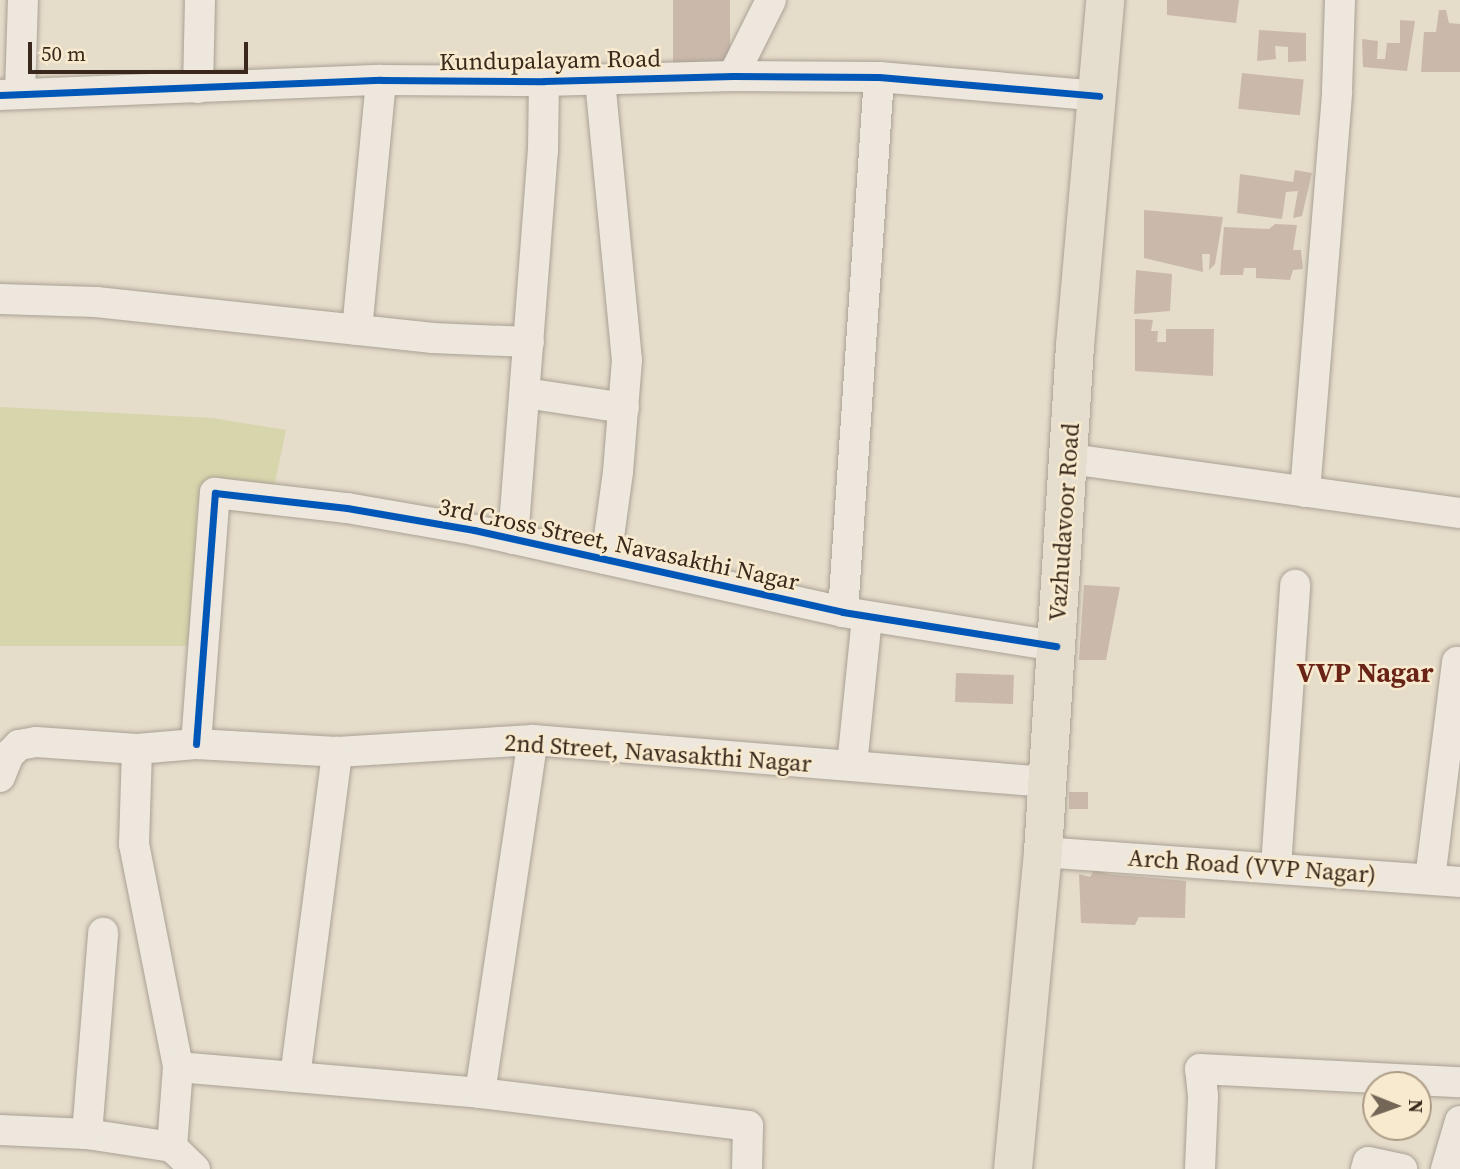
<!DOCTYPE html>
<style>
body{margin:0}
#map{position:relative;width:1460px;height:1169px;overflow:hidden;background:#e5dcca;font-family:"Source Serif 4",serif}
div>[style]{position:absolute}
.green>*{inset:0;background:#d7d5ab}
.building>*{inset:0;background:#cab9ab;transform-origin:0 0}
.roads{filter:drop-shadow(0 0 2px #aaa194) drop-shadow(0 0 2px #aaa194)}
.street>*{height:30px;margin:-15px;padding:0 15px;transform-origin:15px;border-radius:15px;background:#ede7dd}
.primary>*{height:38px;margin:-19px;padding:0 19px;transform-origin:19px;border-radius:19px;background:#e5ddcd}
.cycleway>*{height:7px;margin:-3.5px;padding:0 3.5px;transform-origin:3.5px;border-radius:3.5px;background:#0057b8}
span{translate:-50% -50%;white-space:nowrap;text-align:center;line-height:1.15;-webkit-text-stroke:5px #f8eace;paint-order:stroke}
.street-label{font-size:24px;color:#39281b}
.quarter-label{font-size:28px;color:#6a2417;font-weight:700}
.north{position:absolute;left:1362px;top:1071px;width:70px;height:70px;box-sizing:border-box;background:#f8eace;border:2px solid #ac9c86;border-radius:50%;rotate:91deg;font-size:19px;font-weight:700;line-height:28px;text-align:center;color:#39281b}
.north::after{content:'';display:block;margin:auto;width:24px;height:32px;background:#756758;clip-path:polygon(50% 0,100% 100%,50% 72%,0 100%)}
.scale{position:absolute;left:28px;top:42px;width:220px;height:32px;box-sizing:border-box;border:4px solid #39281b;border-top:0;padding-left:9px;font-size:21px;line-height:24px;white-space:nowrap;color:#39281b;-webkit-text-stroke:5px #f8eace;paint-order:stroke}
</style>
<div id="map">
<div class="green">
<div style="clip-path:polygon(0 407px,212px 418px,286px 430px,268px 516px,197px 506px,194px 618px,187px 646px,0 646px)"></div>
</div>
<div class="building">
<div style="left:673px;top:0;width:57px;height:70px"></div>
<div style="clip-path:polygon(1167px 0,1239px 0,1236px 23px,1167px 15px)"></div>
<div style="clip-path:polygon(1439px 10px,1446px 10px,1449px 23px,1460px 24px,1460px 72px,1421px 72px,1424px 32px,1436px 32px)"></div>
<div style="clip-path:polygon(1400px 20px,1415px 21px,1407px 71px,1363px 67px,1362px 39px,1378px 41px,1377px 59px,1385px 59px,1387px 43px,1400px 43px)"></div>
<div style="clip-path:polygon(1259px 30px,1306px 33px,1306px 61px,1288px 62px,1288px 47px,1275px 46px,1276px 59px,1257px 61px)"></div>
<div style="left:1242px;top:73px;width:62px;height:36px;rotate:6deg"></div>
<div style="clip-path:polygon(1295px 170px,1312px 173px,1302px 216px,1293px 218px,1298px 191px,1286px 192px,1282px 219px,1237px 213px,1240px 174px,1293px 182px)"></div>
<div style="clip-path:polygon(1144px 210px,1223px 217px,1215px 264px,1209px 270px,1210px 254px,1202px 254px,1203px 272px,1144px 258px)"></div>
<div style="clip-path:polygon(1275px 224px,1297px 225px,1293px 250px,1301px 250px,1303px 269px,1293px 270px,1290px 280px,1256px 278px,1256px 268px,1244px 268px,1243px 275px,1220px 275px,1224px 227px,1269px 229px)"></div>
<div style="clip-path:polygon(1136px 270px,1172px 274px,1170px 311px,1134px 314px)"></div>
<div style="clip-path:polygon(1135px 319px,1153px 320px,1151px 331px,1158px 331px,1157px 342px,1166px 342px,1166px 329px,1214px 329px,1213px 376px,1135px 371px)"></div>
<div style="clip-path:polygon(1084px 585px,1120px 587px,1106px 660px,1079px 660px)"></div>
<div style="left:956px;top:673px;width:58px;height:29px;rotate:2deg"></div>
<div style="left:1069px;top:792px;width:19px;height:17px"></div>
<div style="clip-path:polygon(1095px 869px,1108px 874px,1186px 881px,1185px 918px,1139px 917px,1135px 925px,1081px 923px,1079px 874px,1090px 877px)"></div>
</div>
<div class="roads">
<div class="street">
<div style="left:733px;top:76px;width:85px;rotate:-63.4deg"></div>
<div style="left:600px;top:80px;width:281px;rotate:84.5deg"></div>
<div style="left:627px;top:360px;width:112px;rotate:94.6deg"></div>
<div style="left:618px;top:472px;width:88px;rotate:97.9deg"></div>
<div style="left:198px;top:88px;width:88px;rotate:-88.7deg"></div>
<div style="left:20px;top:94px;width:94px;rotate:-88.2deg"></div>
<div style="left:0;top:95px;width:381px;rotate:-2.3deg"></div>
<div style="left:381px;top:80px;width:163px;rotate:0.4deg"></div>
<div style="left:544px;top:81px;width:189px;rotate:-1.5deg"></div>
<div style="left:733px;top:76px;width:146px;rotate:0.4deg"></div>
<div style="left:879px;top:77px;width:221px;rotate:4.9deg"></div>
<div style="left:0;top:299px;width:96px;rotate:1.8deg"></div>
<div style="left:96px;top:302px;width:339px;rotate:6.1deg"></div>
<div style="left:433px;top:338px;width:96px;rotate:2.4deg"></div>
<div style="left:357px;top:330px;width:251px;rotate:-84.5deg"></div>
<div style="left:525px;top:393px;width:100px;rotate:8.6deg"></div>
<div style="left:1070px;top:459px;width:394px;rotate:7.9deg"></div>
<div style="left:1305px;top:492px;width:402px;rotate:-85.4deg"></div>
<div style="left:1337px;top:91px;width:91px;rotate:-88.1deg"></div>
<div style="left:513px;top:539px;width:389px;rotate:-85.6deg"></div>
<div style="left:543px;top:151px;width:70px;rotate:-89.2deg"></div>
<div style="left:843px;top:612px;width:536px;rotate:-86.15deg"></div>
<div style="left:196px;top:744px;width:252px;rotate:-85.7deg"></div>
<div style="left:215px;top:493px;width:133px;rotate:6.5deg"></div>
<div style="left:347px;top:508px;width:129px;rotate:9.8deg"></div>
<div style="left:474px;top:530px;width:378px;rotate:12.5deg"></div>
<div style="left:843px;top:612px;width:216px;rotate:9.1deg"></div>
<div style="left:137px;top:749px;width:95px;rotate:91.8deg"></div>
<div style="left:134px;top:844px;width:227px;rotate:78.8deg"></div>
<div style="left:178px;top:1067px;width:80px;rotate:94.3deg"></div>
<div style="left:852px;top:765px;width:149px;rotate:-84.2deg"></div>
<div style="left:0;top:777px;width:24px;rotate:-68deg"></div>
<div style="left:9px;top:755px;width:14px;rotate:-45deg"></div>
<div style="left:19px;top:745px;width:17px;rotate:-10deg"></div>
<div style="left:36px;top:742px;width:101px;rotate:4deg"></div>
<div style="left:137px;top:749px;width:59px;rotate:-4.8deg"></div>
<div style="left:196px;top:744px;width:141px;rotate:3.2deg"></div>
<div style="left:337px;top:752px;width:196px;rotate:-3.5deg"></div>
<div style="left:533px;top:740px;width:515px;rotate:4.68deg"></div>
<div style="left:1043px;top:852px;width:418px;rotate:4.1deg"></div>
<div style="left:1276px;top:867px;width:283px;rotate:-86.1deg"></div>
<div style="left:1430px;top:879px;width:219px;rotate:-82.9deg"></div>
<div style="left:178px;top:1067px;width:303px;rotate:4.9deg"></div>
<div style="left:480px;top:1093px;width:270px;rotate:7deg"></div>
<div style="left:748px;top:1126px;width:43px;rotate:91.3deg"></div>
<div style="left:295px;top:1077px;width:328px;rotate:-82.6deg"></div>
<div style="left:480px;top:1093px;width:357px;rotate:-81.5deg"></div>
<div style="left:0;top:1130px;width:87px;rotate:2.6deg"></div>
<div style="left:87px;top:1134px;width:86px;rotate:8.7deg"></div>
<div style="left:172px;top:1147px;width:32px;rotate:44deg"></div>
<div style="left:87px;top:1134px;width:202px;rotate:-85.4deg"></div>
<div style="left:1200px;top:1169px;width:73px;rotate:-87.6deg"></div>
<div style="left:1203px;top:1096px;width:27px;rotate:-96deg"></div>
<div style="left:1200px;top:1069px;width:260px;rotate:2.9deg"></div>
<div style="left:1366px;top:1169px;width:7px;rotate:-74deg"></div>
<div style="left:1368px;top:1162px;width:35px;rotate:12deg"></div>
<div style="left:1446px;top:1169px;width:50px;rotate:-73.7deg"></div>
</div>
<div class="primary">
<div style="left:1013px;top:1169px;width:318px;rotate:-84.6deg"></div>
<div style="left:1043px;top:852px;width:507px;rotate:-86.38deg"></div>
<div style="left:1075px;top:346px;width:347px;rotate:-85deg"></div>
</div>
</div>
<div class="cycleway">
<div style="left:0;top:95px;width:381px;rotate:-2.3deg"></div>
<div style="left:381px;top:80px;width:163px;rotate:0.4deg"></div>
<div style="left:544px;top:81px;width:189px;rotate:-1.5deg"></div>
<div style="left:733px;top:76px;width:146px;rotate:0.4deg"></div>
<div style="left:879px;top:77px;width:221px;rotate:4.9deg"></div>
<div style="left:196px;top:744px;width:252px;rotate:-85.7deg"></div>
<div style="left:215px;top:493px;width:133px;rotate:6.5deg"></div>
<div style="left:347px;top:508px;width:129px;rotate:9.8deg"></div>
<div style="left:474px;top:530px;width:378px;rotate:12.5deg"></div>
<div style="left:843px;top:612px;width:216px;rotate:9.1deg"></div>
</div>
<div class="street-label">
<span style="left:550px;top:60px;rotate:-1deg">Kundupalayam Road</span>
<span style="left:1064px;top:522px;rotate:-86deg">Vazhudavoor Road</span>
<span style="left:619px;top:544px;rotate:12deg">3rd Cross Street, Navasakthi Nagar</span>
<span style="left:658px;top:753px;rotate:4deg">2nd Street, Navasakthi Nagar</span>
<span style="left:1252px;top:866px;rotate:4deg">Arch Road (VVP Nagar)</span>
</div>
<div class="quarter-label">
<span style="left:1365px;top:672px">VVP Nagar</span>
</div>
<div class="north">N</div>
<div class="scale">50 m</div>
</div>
